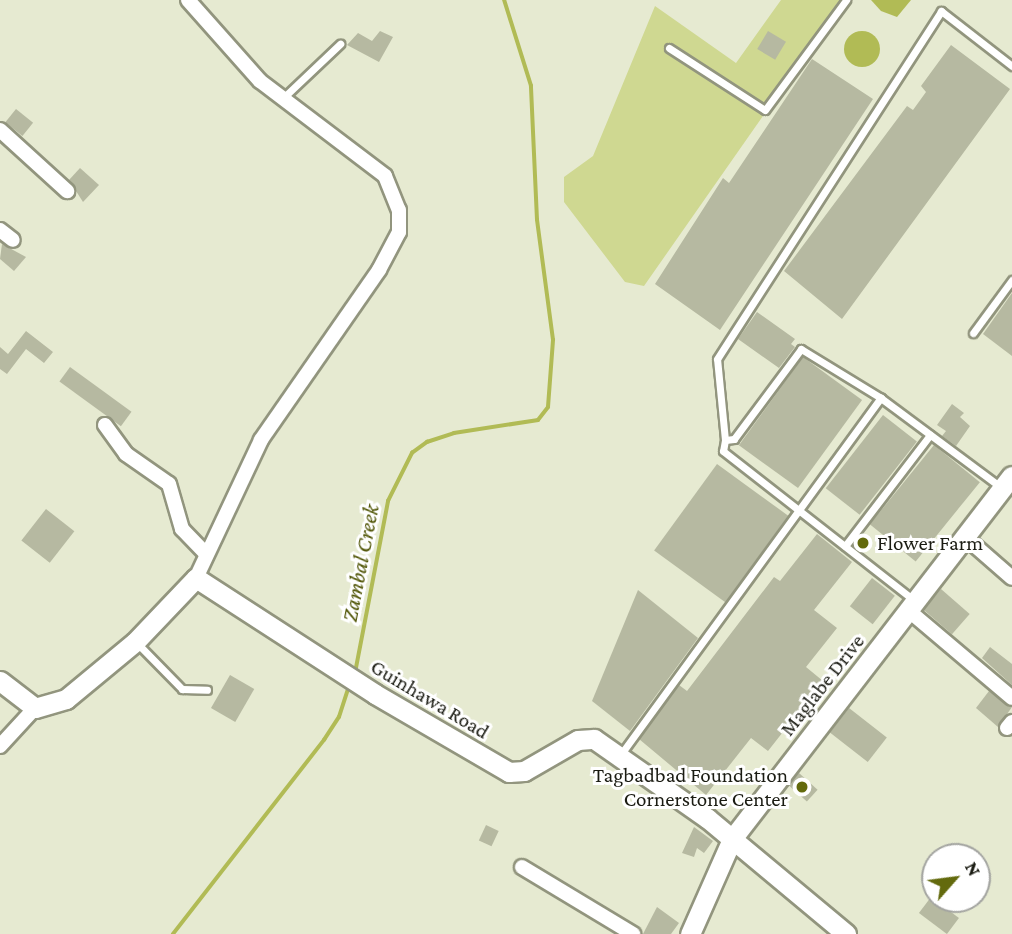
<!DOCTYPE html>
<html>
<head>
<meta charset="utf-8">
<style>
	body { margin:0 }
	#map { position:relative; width:1012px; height:934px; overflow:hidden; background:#e6ead1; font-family:"Crimson Pro",serif }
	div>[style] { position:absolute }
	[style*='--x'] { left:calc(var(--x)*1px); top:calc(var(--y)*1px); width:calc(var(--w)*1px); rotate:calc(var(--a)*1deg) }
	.green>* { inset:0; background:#cfd891 }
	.water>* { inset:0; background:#b1bb55 }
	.round { border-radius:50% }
	.stream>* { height:3.5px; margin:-1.75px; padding:0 1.75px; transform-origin:1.75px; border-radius:1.75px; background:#b1bb55 }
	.building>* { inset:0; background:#b6b9a1; transform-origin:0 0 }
	.roads { filter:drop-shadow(2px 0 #92957e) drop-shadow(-2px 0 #92957e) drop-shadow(0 2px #92957e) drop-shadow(0 -2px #92957e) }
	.lane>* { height:7px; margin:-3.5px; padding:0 3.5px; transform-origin:3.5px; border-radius:3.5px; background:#fff }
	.street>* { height:14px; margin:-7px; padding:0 7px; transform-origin:7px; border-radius:7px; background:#fff }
	.secondary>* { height:19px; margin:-9.5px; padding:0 9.5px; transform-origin:9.5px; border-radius:9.5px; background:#fff }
	.dots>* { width:19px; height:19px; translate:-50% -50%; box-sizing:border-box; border:4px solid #fff; border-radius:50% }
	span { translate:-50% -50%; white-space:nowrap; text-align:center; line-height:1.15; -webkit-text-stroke:6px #fff; paint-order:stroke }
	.poi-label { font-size:21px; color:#1a1b12 }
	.left { translate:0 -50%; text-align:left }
	.right { translate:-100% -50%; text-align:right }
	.street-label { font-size:21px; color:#1a1b12 }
	.water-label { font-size:23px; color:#515607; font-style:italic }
	.north { position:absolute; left:921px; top:843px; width:70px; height:70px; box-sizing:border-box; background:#fff; border:2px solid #a3a4a0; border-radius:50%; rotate:62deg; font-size:19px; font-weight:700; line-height:28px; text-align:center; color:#1a1b12 }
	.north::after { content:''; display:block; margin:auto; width:24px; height:32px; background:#636a0d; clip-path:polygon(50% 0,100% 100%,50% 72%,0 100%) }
</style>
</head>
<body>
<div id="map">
	<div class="green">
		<i style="clip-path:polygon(781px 0,844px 0,644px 286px,625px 282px,564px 202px,564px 177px,593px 156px,655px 6px,736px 63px)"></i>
	</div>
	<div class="water">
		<i style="clip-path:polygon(871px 0,911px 0,897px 17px,881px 11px)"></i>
		<i class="round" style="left:844px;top:31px;width:36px;height:36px"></i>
	</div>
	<div class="stream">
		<i style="--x:355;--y:673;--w:175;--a:-79.1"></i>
		<i style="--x:388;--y:501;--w:54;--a:-63.4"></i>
		<i style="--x:412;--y:453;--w:19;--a:-36"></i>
		<i style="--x:427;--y:442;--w:28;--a:-18"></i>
		<i style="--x:454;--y:433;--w:85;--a:-8.8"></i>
		<i style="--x:538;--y:420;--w:16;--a:-52"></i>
		<i style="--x:548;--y:407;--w:67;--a:-85.7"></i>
		<i style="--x:553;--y:340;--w:121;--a:-97.6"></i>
		<i style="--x:537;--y:220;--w:134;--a:-92.6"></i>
		<i style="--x:531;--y:86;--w:90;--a:-107.4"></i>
		<i style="--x:173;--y:934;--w:246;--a:-52.1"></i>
		<i style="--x:324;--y:740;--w:27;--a:-57"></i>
		<i style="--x:339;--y:717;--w:33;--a:-72"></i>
	</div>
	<div class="building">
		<i style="clip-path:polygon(380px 31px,393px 37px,379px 62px,347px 45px,358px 33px,372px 41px)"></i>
		<i style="left:768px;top:31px;width:21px;height:21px;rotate:31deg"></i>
		<i style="clip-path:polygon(951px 45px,1010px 89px,842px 319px,784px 271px,907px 106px,913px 110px,926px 92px,921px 86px)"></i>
		<i style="clip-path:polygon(812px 59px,873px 99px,720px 330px,655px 284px,723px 178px,729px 183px)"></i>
		<i style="left:16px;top:109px;width:22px;height:17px;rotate:39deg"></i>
		<i style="clip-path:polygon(80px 168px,99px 185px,83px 202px,69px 180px)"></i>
		<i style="clip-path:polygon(2px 244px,26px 257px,14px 271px,0 259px)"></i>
		<i style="clip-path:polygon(1012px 293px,1012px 356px,983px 334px)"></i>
		<i style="clip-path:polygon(757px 312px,795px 339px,791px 344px,795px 347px,779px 368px,738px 339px)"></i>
		<i style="clip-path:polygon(26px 331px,53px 352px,44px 363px,26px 349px,7px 374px,0 369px,0 347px,8px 354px)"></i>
		<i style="left:803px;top:357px;width:73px;height:109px;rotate:36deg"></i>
		<i style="left:70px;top:367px;width:76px;height:18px;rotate:36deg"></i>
		<i style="clip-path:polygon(952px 404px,964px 413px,960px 417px,970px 426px,956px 446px,942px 436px,946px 431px,937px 425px)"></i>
		<i style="left:883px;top:415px;width:43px;height:93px;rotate:38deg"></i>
		<i style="left:934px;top:445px;width:59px;height:102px;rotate:39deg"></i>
		<i style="left:717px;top:464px;width:88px;height:107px;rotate:36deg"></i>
		<i style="left:46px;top:509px;width:36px;height:40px;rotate:38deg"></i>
		<i style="clip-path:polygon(817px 534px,852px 562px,814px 610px,837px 628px,806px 667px,823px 681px,768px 751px,751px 738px,706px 795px,639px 739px,679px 685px,687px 691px,774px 577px,780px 581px)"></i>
		<i style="left:872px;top:578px;width:29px;height:36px;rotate:38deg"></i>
		<i style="left:941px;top:589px;width:38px;height:27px;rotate:41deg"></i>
		<i style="clip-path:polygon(638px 590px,698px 638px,630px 731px,592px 701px)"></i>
		<i style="clip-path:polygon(990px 647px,1012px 664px,1012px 685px,982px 658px)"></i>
		<i style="left:230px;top:675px;width:28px;height:38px;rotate:30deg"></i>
		<i style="clip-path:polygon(989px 691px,1012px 707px,998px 727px,976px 708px)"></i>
		<i style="left:849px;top:708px;width:48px;height:31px;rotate:38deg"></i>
		<i style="left:799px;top:773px;width:25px;height:16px;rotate:42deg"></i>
		<i style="left:486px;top:825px;width:14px;height:17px;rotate:25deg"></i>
		<i style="clip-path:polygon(694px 827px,713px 841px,704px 853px,697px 848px,694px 857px,682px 853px)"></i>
		<i style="left:931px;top:897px;width:35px;height:20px;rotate:37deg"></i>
		<i style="clip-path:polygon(657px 907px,679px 923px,671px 934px,643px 934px)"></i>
	</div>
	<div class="roads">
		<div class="lane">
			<i style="--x:669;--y:48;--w:114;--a:32.9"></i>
			<i style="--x:765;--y:110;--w:137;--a:-53.6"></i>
			<i style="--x:283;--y:98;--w:79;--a:-43.5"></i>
			<i style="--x:973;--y:333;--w:66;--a:-53.7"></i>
			<i style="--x:725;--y:440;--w:11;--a:100"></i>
			<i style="--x:723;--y:451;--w:244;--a:38"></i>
			<i style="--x:1002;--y:488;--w:151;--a:-143.4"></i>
			<i style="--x:881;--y:398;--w:94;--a:-148.5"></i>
			<i style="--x:801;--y:349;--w:112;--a:126.7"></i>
			<i style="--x:734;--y:439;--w:9;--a:174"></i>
			<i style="--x:725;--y:440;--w:81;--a:-95.6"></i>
			<i style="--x:717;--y:359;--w:414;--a:-57.2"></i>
			<i style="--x:941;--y:11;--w:90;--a:37.8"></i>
			<i style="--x:845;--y:546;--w:140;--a:-52.6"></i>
			<i style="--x:136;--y:642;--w:66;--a:45.6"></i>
			<i style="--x:182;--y:689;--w:25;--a:2"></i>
			<i style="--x:621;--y:754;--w:441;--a:-53.9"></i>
		</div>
		<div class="street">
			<i style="--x:188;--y:0;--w:108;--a:48.4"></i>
			<i style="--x:260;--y:81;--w:157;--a:37.2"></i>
			<i style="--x:385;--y:176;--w:37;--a:68"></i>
			<i style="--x:399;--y:210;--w:22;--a:90"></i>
			<i style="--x:399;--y:232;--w:43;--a:117.8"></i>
			<i style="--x:379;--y:270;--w:207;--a:124.8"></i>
			<i style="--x:261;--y:440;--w:153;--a:115.2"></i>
			<i style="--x:0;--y:130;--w:91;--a:42.3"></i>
			<i style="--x:0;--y:230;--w:16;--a:38"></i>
			<i style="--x:105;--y:425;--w:36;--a:54"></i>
			<i style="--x:126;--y:454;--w:52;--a:34.9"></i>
			<i style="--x:169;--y:484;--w:47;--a:73.9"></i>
			<i style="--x:182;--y:529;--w:33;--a:46"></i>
			<i style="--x:965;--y:537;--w:62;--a:41.1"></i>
			<i style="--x:908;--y:610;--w:136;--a:40.2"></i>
			<i style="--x:1007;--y:728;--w:8;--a:-50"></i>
			<i style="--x:0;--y:746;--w:52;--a:-47.4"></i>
			<i style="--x:522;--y:867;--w:130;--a:31.1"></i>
		</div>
		<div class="secondary">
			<i style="--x:0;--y:681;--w:44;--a:37.6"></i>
			<i style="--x:35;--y:708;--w:32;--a:-16"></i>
			<i style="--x:66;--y:699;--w:89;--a:-39.6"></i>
			<i style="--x:135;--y:642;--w:88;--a:-46.4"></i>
			<i style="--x:196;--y:578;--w:213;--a:32.9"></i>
			<i style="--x:375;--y:694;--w:155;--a:30.2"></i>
			<i style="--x:509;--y:772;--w:15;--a:-4"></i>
			<i style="--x:524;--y:771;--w:62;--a:-29.9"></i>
			<i style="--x:578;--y:740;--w:16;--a:-4"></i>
			<i style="--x:594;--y:739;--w:138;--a:35"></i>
			<i style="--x:707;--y:818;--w:181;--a:39.8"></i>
			<i style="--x:690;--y:934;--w:104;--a:-66.1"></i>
			<i style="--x:732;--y:839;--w:458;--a:-52.4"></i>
		</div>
	</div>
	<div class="dots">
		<i style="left:863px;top:543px;background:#636a0d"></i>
		<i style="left:802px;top:787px;background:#636a0d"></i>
	</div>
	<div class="poi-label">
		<span class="left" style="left:877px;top:543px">Flower Farm</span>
		<span class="right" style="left:788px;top:787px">Tagbadbad Foundation<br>Cornerstone Center</span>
	</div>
	<div class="street-label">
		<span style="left:822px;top:685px;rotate:-52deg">Maglabe Drive</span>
		<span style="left:430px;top:699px;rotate:31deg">Guinhawa Road</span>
	</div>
	<div class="water-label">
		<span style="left:360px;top:563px;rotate:-79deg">Zambal Creek</span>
	</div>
	<div class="north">N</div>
</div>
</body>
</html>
